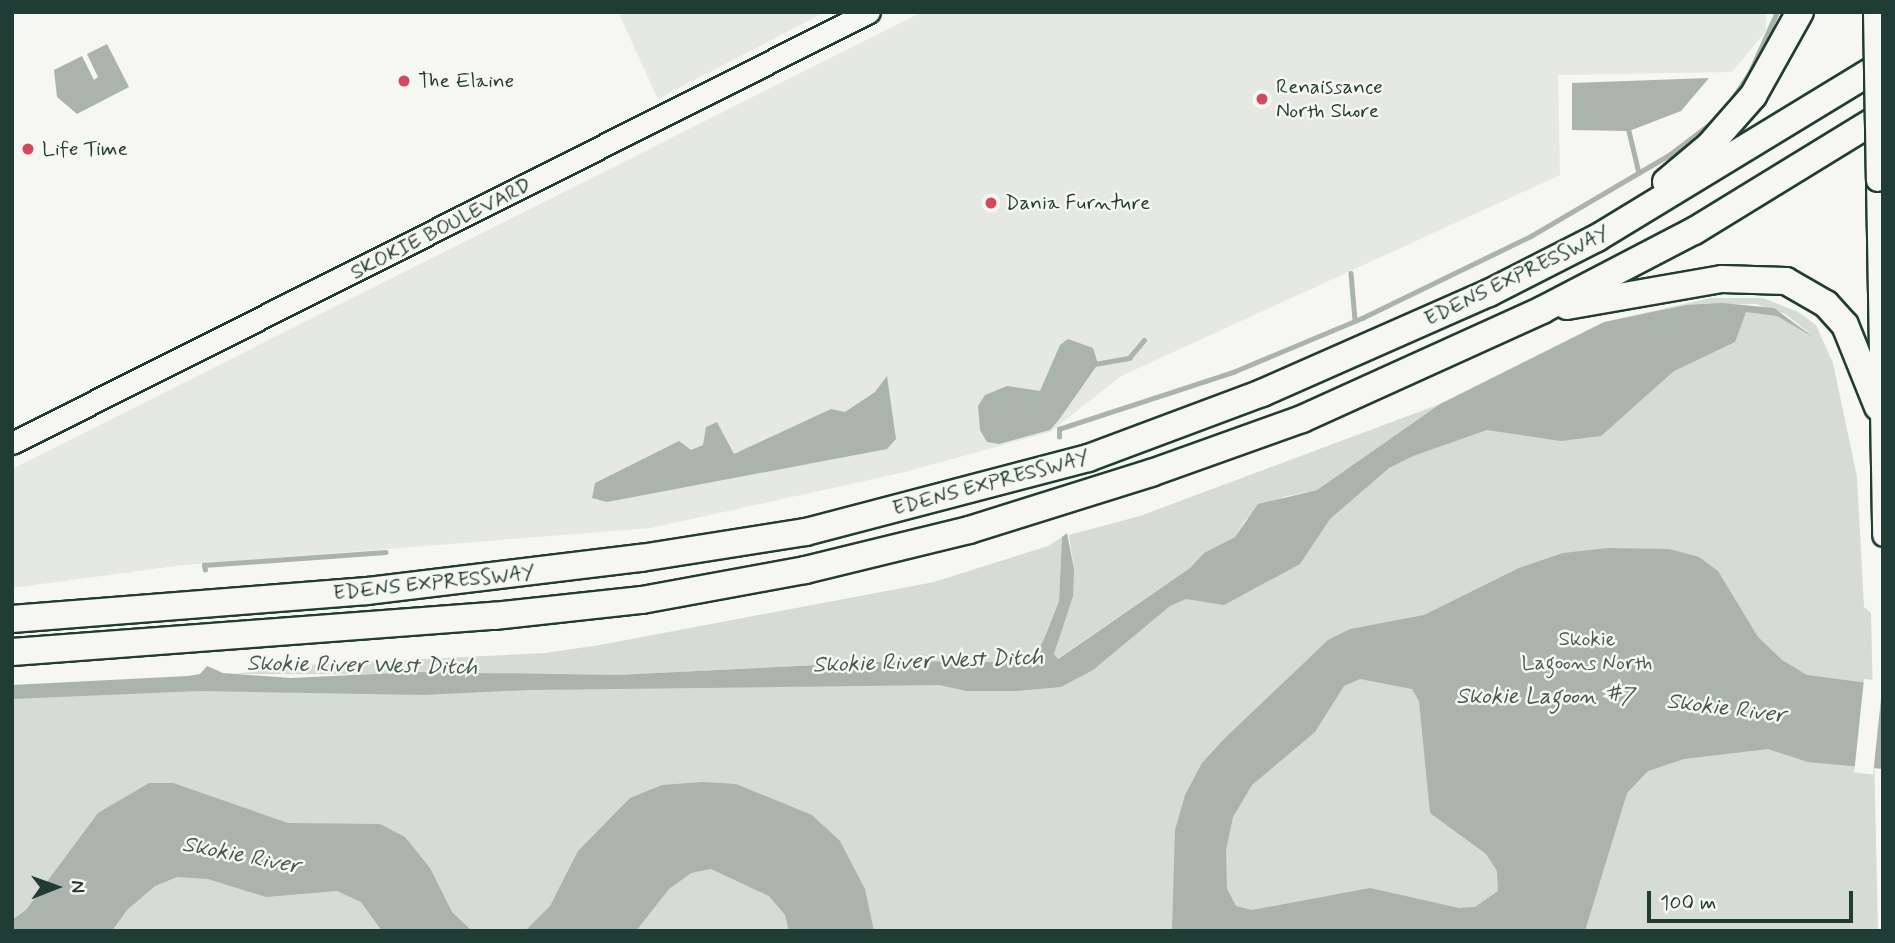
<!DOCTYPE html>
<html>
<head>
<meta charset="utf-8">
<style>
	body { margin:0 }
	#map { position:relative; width:1895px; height:943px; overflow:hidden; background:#f6f6f2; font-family:Mynerve,sans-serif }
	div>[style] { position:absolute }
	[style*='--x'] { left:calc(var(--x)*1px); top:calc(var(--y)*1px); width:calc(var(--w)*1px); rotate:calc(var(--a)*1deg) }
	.built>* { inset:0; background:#e6e8e4 }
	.green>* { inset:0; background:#d6dbd6 }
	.water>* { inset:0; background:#aab3ae }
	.pier>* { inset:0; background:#f6f6f2; transform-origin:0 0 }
	.stream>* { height:4.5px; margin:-2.25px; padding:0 2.25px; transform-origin:2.25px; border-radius:2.25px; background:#aab3ae }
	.roads { filter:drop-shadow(2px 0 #1f3d34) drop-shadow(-2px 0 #1f3d34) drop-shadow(0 2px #1f3d34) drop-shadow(0 -2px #1f3d34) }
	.secondary>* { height:21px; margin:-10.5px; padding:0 10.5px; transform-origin:10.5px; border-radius:10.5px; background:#f6f6f2 }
	.motorway>* { height:26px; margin:-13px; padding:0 13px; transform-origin:13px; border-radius:13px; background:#f6f6f2 }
	.bridges { filter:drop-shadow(2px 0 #1f3d34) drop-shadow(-2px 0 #1f3d34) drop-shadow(0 2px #1f3d34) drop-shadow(0 -2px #1f3d34) }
	.secondary-bridge>* { height:21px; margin:-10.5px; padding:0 10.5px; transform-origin:10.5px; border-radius:10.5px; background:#f6f6f2 }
	.dots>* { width:19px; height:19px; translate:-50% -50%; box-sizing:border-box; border:4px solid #f6f6f2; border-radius:50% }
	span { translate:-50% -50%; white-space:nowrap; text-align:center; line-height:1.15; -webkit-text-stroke:5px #f6f6f2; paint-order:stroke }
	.poi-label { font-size:21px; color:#1f3d34 }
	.left { translate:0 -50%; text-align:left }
	.street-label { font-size:21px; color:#1f3d34 }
	.park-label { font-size:21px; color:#445d54 }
	.water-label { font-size:23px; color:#425a52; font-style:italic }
	.frame { position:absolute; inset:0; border:14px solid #1f3d34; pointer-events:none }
	.north { position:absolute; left:21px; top:852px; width:70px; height:70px; -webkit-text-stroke:5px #f6f6f2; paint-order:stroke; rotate:89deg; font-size:19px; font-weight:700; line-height:28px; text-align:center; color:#1f3d34 }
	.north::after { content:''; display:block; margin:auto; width:24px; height:32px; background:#1f3d34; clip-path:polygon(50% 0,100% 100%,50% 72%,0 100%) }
	.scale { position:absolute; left:1647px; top:891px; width:206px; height:32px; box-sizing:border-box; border:4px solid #1f3d34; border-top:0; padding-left:9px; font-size:21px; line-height:24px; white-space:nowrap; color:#1f3d34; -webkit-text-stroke:5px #f6f6f2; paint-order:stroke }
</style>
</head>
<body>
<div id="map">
	<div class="built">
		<i style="clip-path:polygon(618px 12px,825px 12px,658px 99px)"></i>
		<i style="clip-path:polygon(922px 12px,1766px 12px,1766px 31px,1732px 72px,1558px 75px,1560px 175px,1121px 376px,1050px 432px,905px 472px,651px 528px,183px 565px,12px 588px,12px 469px)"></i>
	</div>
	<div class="green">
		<i style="clip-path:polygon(1711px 298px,1763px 298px,1798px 312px,1816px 325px,1833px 363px,1857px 477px,1864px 607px,1871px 613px,1878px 931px,12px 931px,12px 692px,1030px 679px,1335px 494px,1696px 310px,1777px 312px,1811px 334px,1785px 314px,1756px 304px,1686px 305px,1604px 322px)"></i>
		<i style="clip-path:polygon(1440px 404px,1317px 490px,1283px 497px,1246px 519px,1235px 537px,1204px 553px,1190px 568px,1057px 659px,1054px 654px,1074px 569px,1069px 535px,1140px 516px)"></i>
		<i style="clip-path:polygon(1062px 537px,1059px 601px,1044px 639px,1036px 654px,1009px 662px,900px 661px,616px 675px,234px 674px,305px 665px,545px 653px,600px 645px,934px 582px,1048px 546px)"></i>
	</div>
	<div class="water">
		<i style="clip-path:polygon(107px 44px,129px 87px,77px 114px,57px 97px,54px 70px,82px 56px,94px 80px,98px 77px,87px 54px)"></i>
		<i style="clip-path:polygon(1709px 78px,1681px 111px,1629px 131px,1572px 130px,1572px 83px)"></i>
		<i style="clip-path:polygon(1722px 303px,1774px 308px,1813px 337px,1777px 316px,1746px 312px,1735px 342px,1674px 371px,1601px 436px,1561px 441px,1487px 430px,1413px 456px,1389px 468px,1330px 519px,1300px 564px,1224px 605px,1186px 599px,1170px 606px,1093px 670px,1061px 687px,1015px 691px,967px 691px,939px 685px,528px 690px,423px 695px,199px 691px,12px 699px,12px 685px,188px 676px,200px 674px,207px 666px,223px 673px,291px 678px,417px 672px,616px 675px,900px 661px,1009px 662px,1036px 654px,1044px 639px,1059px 601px,1062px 537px,1067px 533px,1074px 569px,1073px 596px,1054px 654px,1058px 659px,1190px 568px,1204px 553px,1235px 537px,1258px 504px,1317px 490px,1440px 404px,1604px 322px,1686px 305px)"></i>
		<i style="clip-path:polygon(1068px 339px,1093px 348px,1098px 364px,1058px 421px,1050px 430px,999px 444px,987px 442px,980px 430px,978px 406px,985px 395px,1007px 386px,1040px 391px,1060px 345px)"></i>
		<i style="clip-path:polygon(887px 376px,896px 439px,887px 449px,607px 502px,592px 498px,595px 483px,679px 441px,691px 450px,703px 445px,706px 427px,717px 422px,734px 454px,831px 409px,845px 412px,875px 392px)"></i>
		<i style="clip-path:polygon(evenodd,1608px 548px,1669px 549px,1699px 557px,1718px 571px,1758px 637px,1782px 660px,1807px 675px,1883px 685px,1883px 769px,1808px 762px,1768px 749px,1684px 759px,1648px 771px,1627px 793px,1585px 931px,1172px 931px,1175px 830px,1185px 795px,1202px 763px,1225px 738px,1328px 640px,1350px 629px,1424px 615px,1519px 568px,1563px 553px,1608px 548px,1360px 679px,1412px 689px,1419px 701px,1430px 813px,1486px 854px,1497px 871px,1498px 891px,1475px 907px,1459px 908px,1370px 888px,1252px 910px,1236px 906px,1227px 889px,1226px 850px,1233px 817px,1252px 785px,1315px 732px,1344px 686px,1360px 679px)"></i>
		<i style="clip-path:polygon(703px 782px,736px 784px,812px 815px,840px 841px,865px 889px,874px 931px,789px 931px,785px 915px,769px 896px,711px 869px,691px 873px,669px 889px,636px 931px,525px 931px,550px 906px,578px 851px,630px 798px,662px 785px)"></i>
		<i style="clip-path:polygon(149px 783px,173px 783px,288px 823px,380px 824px,405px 837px,430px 868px,452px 912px,472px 931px,382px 931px,361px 902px,337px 891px,266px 897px,208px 879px,177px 877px,155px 886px,127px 910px,112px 931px,12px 931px,12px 920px,26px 910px,98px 813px)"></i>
	</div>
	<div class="pier">
		<i style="left:1864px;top:679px;width:19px;height:94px;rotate:6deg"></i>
	</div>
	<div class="stream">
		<i style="--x:1727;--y:107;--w:42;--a:-56.7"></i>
		<i style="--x:1750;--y:72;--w:66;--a:-65.8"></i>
		<i style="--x:1629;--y:131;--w:43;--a:76.6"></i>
		<i style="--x:1351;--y:273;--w:47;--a:85.1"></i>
		<i style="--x:1095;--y:364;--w:35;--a:-10"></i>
		<i style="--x:1129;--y:358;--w:23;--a:-50"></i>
		<i style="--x:1059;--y:437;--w:8;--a:-90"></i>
		<i style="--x:1059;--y:429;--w:183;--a:-18.1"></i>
		<i style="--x:1233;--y:372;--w:140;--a:-22.7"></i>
		<i style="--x:1362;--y:318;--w:188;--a:-25.9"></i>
		<i style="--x:1531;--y:236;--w:160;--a:-30.4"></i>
		<i style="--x:1669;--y:155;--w:56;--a:-37.1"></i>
		<i style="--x:205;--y:570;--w:5;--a:-101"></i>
		<i style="--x:204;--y:565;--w:182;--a:-4.1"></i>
	</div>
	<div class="roads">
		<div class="secondary">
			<i style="--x:1877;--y:180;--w:355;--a:89"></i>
			<i style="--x:12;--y:443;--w:959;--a:-26.7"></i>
		</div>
		<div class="motorway">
			<i style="--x:1666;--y:182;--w:56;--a:-39.9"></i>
			<i style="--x:1709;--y:146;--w:67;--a:-48.7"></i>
			<i style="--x:1753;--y:96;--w:96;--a:-60.8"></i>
			<i style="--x:1567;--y:306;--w:157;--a:-9.9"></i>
			<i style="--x:1722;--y:279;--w:64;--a:1.8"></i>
			<i style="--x:1786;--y:281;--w:46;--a:29.9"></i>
			<i style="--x:1826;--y:304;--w:28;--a:48"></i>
			<i style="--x:1845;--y:325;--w:88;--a:68.1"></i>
			<i style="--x:12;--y:619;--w:356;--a:-4.5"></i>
			<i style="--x:367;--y:591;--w:276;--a:-6.9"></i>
			<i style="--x:641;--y:558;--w:167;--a:-9"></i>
			<i style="--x:806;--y:532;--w:292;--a:-14.7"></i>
			<i style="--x:1088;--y:458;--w:186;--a:-20.5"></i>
			<i style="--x:1262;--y:393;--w:248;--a:-23.8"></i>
			<i style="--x:1489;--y:293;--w:121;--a:-27"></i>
			<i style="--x:1597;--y:238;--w:335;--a:-31.3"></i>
			<i style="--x:12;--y:652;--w:483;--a:-4.3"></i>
			<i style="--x:494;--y:616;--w:149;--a:-6.2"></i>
			<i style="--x:642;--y:600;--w:166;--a:-10.4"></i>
			<i style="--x:805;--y:570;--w:169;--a:-13.7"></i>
			<i style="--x:969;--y:530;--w:191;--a:-17.4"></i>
			<i style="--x:1151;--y:473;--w:160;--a:-19.7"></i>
			<i style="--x:1302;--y:419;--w:264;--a:-24.4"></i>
			<i style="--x:1542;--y:310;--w:171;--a:-27.5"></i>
			<i style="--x:1694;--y:231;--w:222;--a:-31.5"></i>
		</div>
	</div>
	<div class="bridges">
		<div class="secondary-bridge">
			<i style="--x:1874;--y:12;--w:168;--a:89"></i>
		</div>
	</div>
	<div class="dots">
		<i style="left:404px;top:81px;background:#d1495b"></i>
		<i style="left:1262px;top:99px;background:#d1495b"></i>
		<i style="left:28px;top:149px;background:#d1495b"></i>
		<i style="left:991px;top:203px;background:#d1495b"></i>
	</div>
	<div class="poi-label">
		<span class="left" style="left:418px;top:81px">The Elaine</span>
		<span class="left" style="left:1276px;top:99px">Renaissance<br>North Shore</span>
		<span class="left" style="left:42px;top:149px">Life Time</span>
		<span class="left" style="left:1005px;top:203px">Dania Furnture</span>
	</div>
	<div class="street-label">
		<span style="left:441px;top:229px;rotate:-27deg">SKOKIE BOULEVARD</span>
		<span style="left:1517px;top:276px;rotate:-26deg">EDENS EXPRESSWAY</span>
		<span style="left:991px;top:483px;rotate:-15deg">EDENS EXPRESSWAY</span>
		<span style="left:434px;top:583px;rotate:-6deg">EDENS EXPRESSWAY</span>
	</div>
	<div class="park-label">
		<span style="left:1587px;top:651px">Skokie<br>Lagoons North</span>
	</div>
	<div class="water-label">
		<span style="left:928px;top:662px;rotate:-2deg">Skokie River West Ditch</span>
		<span style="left:362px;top:666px;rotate:1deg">Skokie River West Ditch</span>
		<span style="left:1545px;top:697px">Skokie Lagoon #7</span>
		<span style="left:1726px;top:709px;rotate:7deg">Skokie River</span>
		<span style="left:241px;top:856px;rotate:11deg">Skokie River</span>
	</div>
	<div class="frame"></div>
	<div class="north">N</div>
	<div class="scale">100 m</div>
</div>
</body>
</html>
